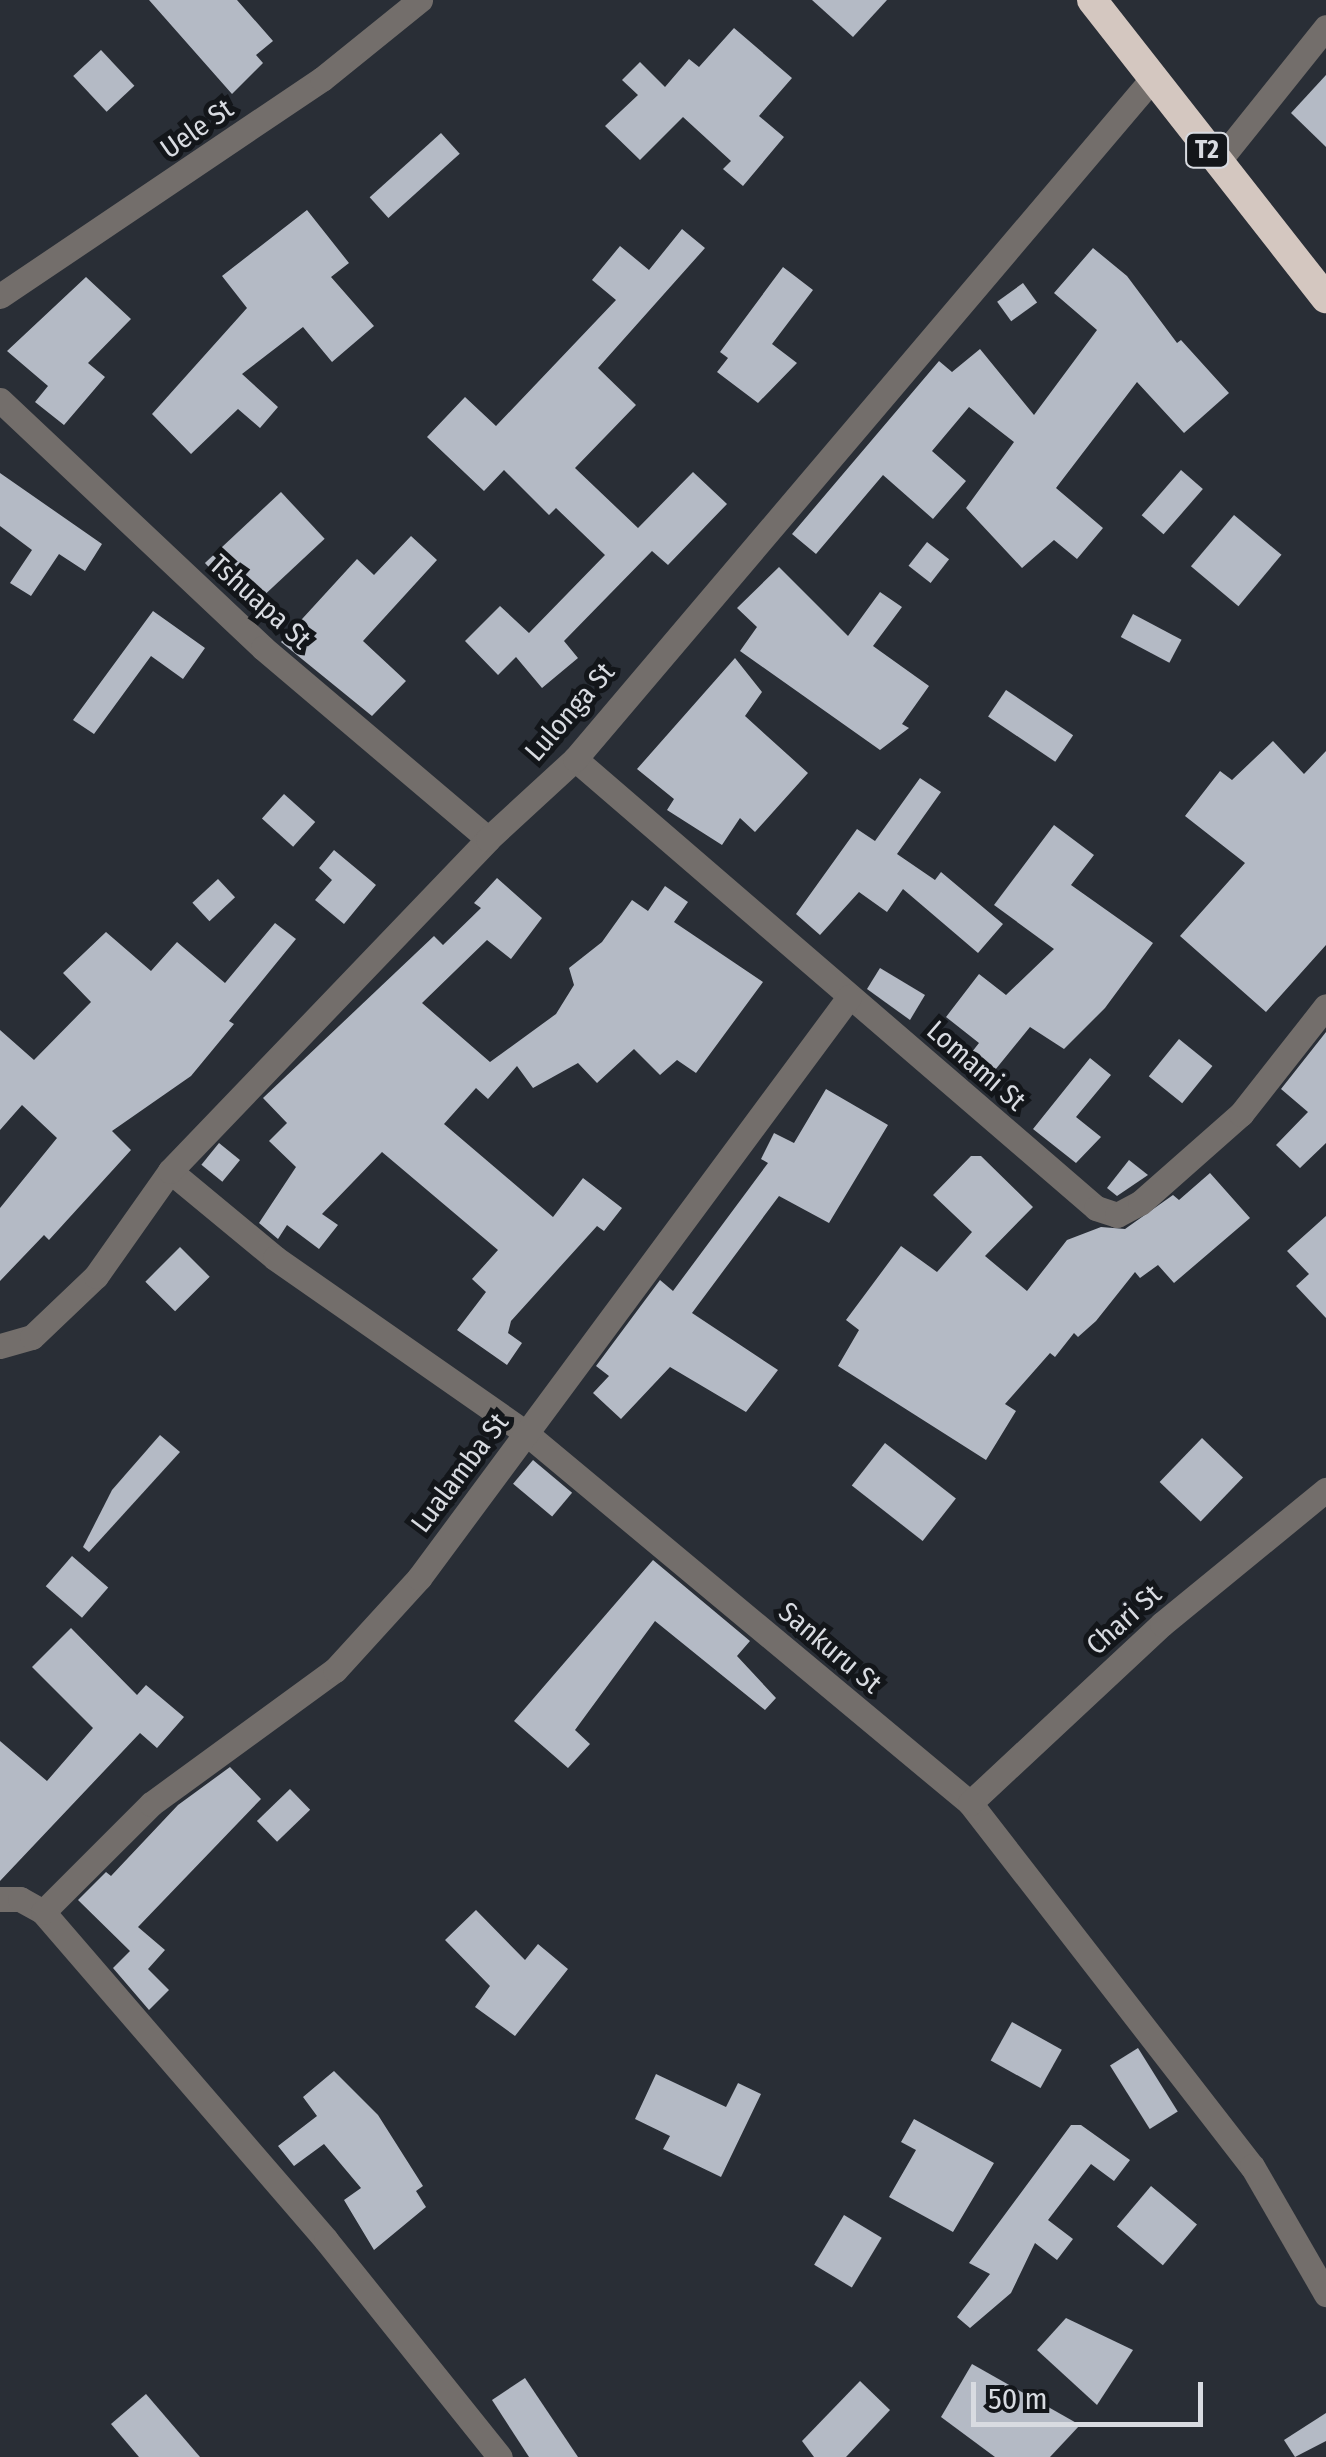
<!DOCTYPE html>
<html>
<head>
<meta charset="utf-8">
<style>
	body { margin:0 }
	#map { position:relative; width:1326px; height:2457px; overflow:hidden; background:#292e36; font-family:"Fira Sans Condensed",sans-serif }
	div>[style] { position:absolute }
	[style*='--x'] { left:calc(var(--x)*1px); top:calc(var(--y)*1px); width:calc(var(--w)*1px); rotate:calc(var(--a)*1deg) }
	.building>* { inset:0; background:#b4bac5; transform-origin:0 0 }
	.minor>* { height:25px; margin:-12.5px; padding:0 12.5px; transform-origin:12.5px; border-radius:12.5px; background:#736e6b }
	.highway>* { height:30px; margin:-15px; padding:0 15px; transform-origin:15px; border-radius:15px; background:#d4c7c0 }
	span { translate:-50% -50%; white-space:nowrap; text-align:center; line-height:1.15; -webkit-text-stroke:10px #13161a; paint-order:stroke }
	.shield-label span { padding:2px 8px; background:#13161a; border:2px solid; border-radius:8px; -webkit-text-stroke-width:0 }
	.shield-label { font-size:25px; color:#d8dbe1; font-weight:700 }
	.street-label { font-size:28px; color:#d8dbe1 }
	.scale { position:absolute; left:971px; top:2382px; width:232px; height:45px; box-sizing:border-box; border:5px solid #d8dbe1; border-top:0; padding-left:12px; font-size:30px; line-height:35px; white-space:nowrap; color:#d8dbe1; -webkit-text-stroke:8px #13161a; paint-order:stroke }
</style>
</head>
<body>
<div id="map">
	<div class="building">
		<i style="clip-path:polygon(149px 0,237px 0,273px 41px,256px 55px,263px 63px,232px 94px)"></i>
		<i style="clip-path:polygon(812px 0,887px 0,853px 37px)"></i>
		<i style="clip-path:polygon(734px 28px,792px 78px,759px 116px,784px 137px,743px 186px,723px 169px,731px 161px,683px 117px,640px 160px,605px 126px,638px 95px,622px 80px,640px 62px,665px 87px,689px 59px,699px 67px)"></i>
		<i style="left:101px;top:50px;width:49px;height:38px;rotate:47deg"></i>
		<i style="clip-path:polygon(1326px 75px,1326px 147px,1291px 113px)"></i>
		<i style="left:441px;top:133px;width:28px;height:96px;rotate:48deg"></i>
		<i style="clip-path:polygon(307px 210px,349px 263px,331px 277px,374px 326px,332px 362px,303px 327px,242px 374px,278px 407px,260px 428px,238px 409px,191px 454px,152px 414px,247px 308px,222px 276px)"></i>
		<i style="clip-path:polygon(682px 229px,705px 248px,598px 368px,636px 405px,575px 468px,638px 528px,693px 472px,727px 504px,668px 565px,652px 551px,564px 641px,578px 658px,542px 688px,516px 657px,498px 675px,465px 641px,500px 606px,529px 633px,605px 555px,556px 508px,549px 515px,504px 470px,484px 491px,427px 437px,465px 397px,496px 426px,616px 300px,592px 280px,620px 246px,649px 270px)"></i>
		<i style="clip-path:polygon(1093px 248px,1127px 276px,1177px 343px,1181px 340px,1229px 393px,1184px 433px,1137px 382px,1056px 488px,1103px 528px,1077px 559px,1054px 540px,1022px 568px,966px 508px,1014px 442px,969px 407px,932px 451px,966px 481px,933px 519px,883px 475px,816px 554px,792px 534px,939px 361px,952px 372px,980px 349px,1034px 415px,1097px 330px,1054px 293px)"></i>
		<i style="clip-path:polygon(783px 267px,813px 290px,772px 344px,797px 363px,758px 403px,717px 372px,728px 358px,720px 352px)"></i>
		<i style="clip-path:polygon(86px 277px,131px 319px,88px 363px,105px 377px,64px 425px,35px 402px,48px 386px,7px 351px)"></i>
		<i style="left:1023px;top:283px;width:24px;height:32px;rotate:54deg"></i>
		<i style="left:1181px;top:470px;width:29px;height:60px;rotate:41deg"></i>
		<i style="clip-path:polygon(0 473px,102px 544px,85px 571px,59px 554px,31px 596px,10px 583px,32px 550px,0 526px)"></i>
		<i style="left:281px;top:492px;width:64px;height:104px;rotate:47deg"></i>
		<i style="left:1234px;top:515px;width:62px;height:67px;rotate:40deg"></i>
		<i style="clip-path:polygon(411px 536px,437px 560px,363px 641px,406px 681px,372px 716px,281px 642px,357px 559px,374px 575px)"></i>
		<i style="left:927px;top:542px;width:28px;height:30px;rotate:38deg"></i>
		<i style="clip-path:polygon(779px 567px,848px 636px,880px 592px,902px 607px,873px 646px,929px 686px,902px 724px,909px 728px,880px 750px,740px 651px,757px 627px,737px 608px)"></i>
		<i style="clip-path:polygon(153px 611px,205px 648px,183px 679px,151px 656px,94px 734px,73px 720px)"></i>
		<i style="left:1133px;top:614px;width:55px;height:26px;rotate:28deg"></i>
		<i style="clip-path:polygon(735px 658px,762px 692px,745px 716px,808px 773px,755px 832px,740px 818px,722px 845px,667px 810px,674px 799px,637px 769px)"></i>
		<i style="left:1006px;top:690px;width:81px;height:32px;rotate:34deg"></i>
		<i style="clip-path:polygon(1273px 741px,1304px 774px,1326px 751px,1326px 945px,1266px 1012px,1180px 936px,1245px 863px,1185px 816px,1220px 771px,1232px 780px)"></i>
		<i style="clip-path:polygon(920px 778px,941px 792px,897px 854px,935px 880px,941px 872px,1003px 924px,978px 953px,903px 889px,887px 912px,859px 892px,820px 935px,796px 914px,857px 829px,875px 841px)"></i>
		<i style="left:284px;top:794px;width:42px;height:33px;rotate:42deg"></i>
		<i style="clip-path:polygon(1054px 825px,1094px 855px,1071px 885px,1153px 943px,1105px 1008px,1064px 1049px,1030px 1027px,991px 1075px,968px 1057px,979px 1043px,946px 1017px,979px 974px,1006px 995px,1054px 949px,994px 905px)"></i>
		<i style="clip-path:polygon(334px 850px,376px 885px,344px 924px,315px 900px,332px 880px,319px 868px)"></i>
		<i style="clip-path:polygon(497px 878px,542px 918px,511px 959px,487px 940px,422px 1003px,490px 1062px,556px 1014px,574px 985px,569px 968px,602px 942px,632px 900px,648px 911px,665px 886px,688px 902px,674px 922px,763px 982px,696px 1073px,677px 1060px,660px 1075px,634px 1049px,597px 1083px,578px 1063px,533px 1088px,517px 1066px,488px 1099px,476px 1088px,444px 1124px,553px 1217px,583px 1178px,622px 1208px,604px 1231px,597px 1226px,511px 1321px,508px 1333px,522px 1343px,507px 1365px,457px 1330px,486px 1292px,472px 1279px,498px 1250px,382px 1152px,322px 1214px,338px 1225px,319px 1249px,287px 1225px,278px 1239px,259px 1223px,296px 1167px,269px 1141px,287px 1123px,263px 1098px,434px 936px,443px 945px,481px 908px,474px 903px)"></i>
		<i style="left:218px;top:879px;width:25px;height:35px;rotate:47deg"></i>
		<i style="clip-path:polygon(275px 923px,296px 939px,229px 1021px,234px 1024px,191px 1076px,112px 1131px,131px 1150px,49px 1240px,44px 1235px,0 1281px,0 1208px,57px 1138px,22px 1105px,0 1130px,0 1030px,34px 1060px,91px 1002px,63px 973px,106px 932px,151px 971px,177px 942px,225px 983px)"></i>
		<i style="clip-path:polygon(880px 968px,925px 995px,910px 1020px,867px 989px)"></i>
		<i style="clip-path:polygon(1326px 1032px,1326px 1143px,1300px 1168px,1276px 1145px,1308px 1112px,1281px 1089px)"></i>
		<i style="left:1179px;top:1039px;width:43px;height:48px;rotate:39deg"></i>
		<i style="clip-path:polygon(1090px 1058px,1111px 1075px,1076px 1117px,1101px 1137px,1076px 1163px,1033px 1129px)"></i>
		<i style="clip-path:polygon(826px 1089px,888px 1125px,829px 1223px,779px 1196px,692px 1313px,778px 1370px,746px 1412px,670px 1367px,621px 1419px,593px 1393px,609px 1376px,596px 1366px,660px 1280px,673px 1291px,768px 1163px,761px 1159px,774px 1133px,794px 1143px)"></i>
		<i style="left:219px;top:1143px;width:27px;height:28px;rotate:39deg"></i>
		<i style="clip-path:polygon(971px 1156px,981px 1156px,1033px 1207px,985px 1256px,1027px 1291px,1067px 1240px,1101px 1227px,1125px 1229px,1173px 1195px,1179px 1200px,1210px 1173px,1250px 1218px,1174px 1283px,1158px 1265px,1140px 1278px,1135px 1272px,1096px 1321px,1078px 1337px,1074px 1333px,1055px 1357px,1050px 1353px,1005px 1404px,1016px 1411px,986px 1460px,838px 1366px,859px 1330px,846px 1320px,901px 1246px,937px 1272px,972px 1232px,933px 1195px)"></i>
		<i style="clip-path:polygon(1129px 1160px,1148px 1175px,1117px 1196px,1107px 1188px)"></i>
		<i style="clip-path:polygon(1326px 1216px,1326px 1318px,1296px 1286px,1309px 1274px,1287px 1251px)"></i>
		<i style="left:180px;top:1247px;width:42px;height:49px;rotate:45deg"></i>
		<i style="clip-path:polygon(160px 1435px,180px 1452px,89px 1552px,83px 1547px,112px 1490px)"></i>
		<i style="left:1202px;top:1438px;width:57px;height:61px;rotate:44deg"></i>
		<i style="left:885px;top:1443px;width:90px;height:54px;rotate:38deg"></i>
		<i style="left:533px;top:1460px;width:51px;height:31px;rotate:40deg"></i>
		<i style="left:72px;top:1556px;width:48px;height:40px;rotate:41deg"></i>
		<i style="clip-path:polygon(653px 1560px,750px 1641px,737px 1656px,776px 1698px,765px 1710px,655px 1621px,575px 1730px,590px 1744px,568px 1768px,514px 1721px)"></i>
		<i style="clip-path:polygon(71px 1628px,137px 1695px,146px 1685px,184px 1717px,157px 1748px,140px 1733px,0 1881px,0 1741px,47px 1781px,93px 1728px,32px 1667px)"></i>
		<i style="clip-path:polygon(230px 1767px,261px 1799px,138px 1927px,165px 1950px,148px 1969px,169px 1990px,149px 2010px,113px 1968px,130px 1951px,78px 1900px,106px 1872px,111px 1876px,178px 1805px)"></i>
		<i style="left:290px;top:1789px;width:29px;height:46px;rotate:46deg"></i>
		<i style="clip-path:polygon(476px 1910px,525px 1960px,538px 1944px,568px 1969px,515px 2036px,475px 2007px,490px 1986px,445px 1940px)"></i>
		<i style="left:1012px;top:2022px;width:57px;height:44px;rotate:29deg"></i>
		<i style="left:1138px;top:2048px;width:75px;height:33px;rotate:58deg"></i>
		<i style="clip-path:polygon(334px 2071px,378px 2115px,423px 2186px,416px 2191px,426px 2207px,374px 2250px,344px 2200px,361px 2188px,324px 2144px,294px 2166px,278px 2146px,317px 2116px,303px 2097px)"></i>
		<i style="clip-path:polygon(656px 2074px,726px 2107px,738px 2083px,761px 2094px,721px 2177px,663px 2149px,670px 2136px,635px 2119px)"></i>
		<i style="clip-path:polygon(914px 2119px,994px 2163px,953px 2232px,889px 2197px,916px 2150px,901px 2142px)"></i>
		<i style="clip-path:polygon(1071px 2125px,1081px 2125px,1130px 2160px,1114px 2181px,1091px 2164px,1048px 2220px,1073px 2239px,1057px 2260px,1035px 2243px,1011px 2293px,970px 2328px,957px 2317px,990px 2274px,969px 2263px)"></i>
		<i style="left:1151px;top:2186px;width:60px;height:53px;rotate:40deg"></i>
		<i style="left:844px;top:2215px;width:44px;height:58px;rotate:31deg"></i>
		<i style="clip-path:polygon(1066px 2318px,1133px 2350px,1097px 2405px,1037px 2350px)"></i>
		<i style="clip-path:polygon(972px 2364px,1080px 2425px,1050px 2457px,995px 2457px,941px 2417px)"></i>
		<i style="clip-path:polygon(525px 2378px,578px 2457px,529px 2457px,492px 2400px)"></i>
		<i style="clip-path:polygon(860px 2381px,890px 2410px,846px 2457px,814px 2457px,802px 2441px)"></i>
		<i style="clip-path:polygon(146px 2394px,200px 2457px,139px 2457px,111px 2424px)"></i>
		<i style="clip-path:polygon(1326px 2413px,1326px 2441px,1295px 2457px,1284px 2440px)"></i>
	</div>
	<div class="minor">
		<i style="--x:1217;--y:163;--w:174;--a:-51.3"></i>
		<i style="--x:0;--y:296;--w:388;--a:-34"></i>
		<i style="--x:322;--y:79;--w:126;--a:-38.9"></i>
		<i style="--x:0;--y:400;--w:361;--a:43.3"></i>
		<i style="--x:263;--y:648;--w:295;--a:40.3"></i>
		<i style="--x:575;--y:759;--w:688;--a:40.75"></i>
		<i style="--x:1096;--y:1208;--w:22;--a:18"></i>
		<i style="--x:1117;--y:1215;--w:26;--a:-28"></i>
		<i style="--x:1140;--y:1203;--w:135;--a:-41.4"></i>
		<i style="--x:1241;--y:1114;--w:137;--a:-51.8"></i>
		<i style="--x:170;--y:1171;--w:136;--a:39.6"></i>
		<i style="--x:275;--y:1258;--w:307;--a:34.9"></i>
		<i style="--x:527;--y:1434;--w:577;--a:39.79"></i>
		<i style="--x:970;--y:1803;--w:460;--a:52.2"></i>
		<i style="--x:1252;--y:2166;--w:148;--a:60"></i>
		<i style="--x:0;--y:1346;--w:33;--a:-16"></i>
		<i style="--x:32;--y:1337;--w:88;--a:-43.6"></i>
		<i style="--x:96;--y:1276;--w:128;--a:-54.8"></i>
		<i style="--x:170;--y:1171;--w:460;--a:-46.2"></i>
		<i style="--x:488;--y:839;--w:118;--a:-42.6"></i>
		<i style="--x:575;--y:759;--w:892;--a:-49.68"></i>
		<i style="--x:970;--y:1803;--w:262;--a:-43"></i>
		<i style="--x:1162;--y:1624;--w:212;--a:-39.3"></i>
		<i style="--x:0;--y:1899;--w:20;--a:0"></i>
		<i style="--x:20;--y:1899;--w:26;--a:29"></i>
		<i style="--x:43;--y:1912;--w:433;--a:49.2"></i>
		<i style="--x:326;--y:2240;--w:278;--a:51.3"></i>
		<i style="--x:43;--y:1912;--w:153;--a:-45"></i>
		<i style="--x:151;--y:1804;--w:228;--a:-36.1"></i>
		<i style="--x:335;--y:1670;--w:125;--a:-47.6"></i>
		<i style="--x:419;--y:1578;--w:723;--a:-53.49"></i>
	</div>
	<div class="highway">
		<i style="--x:1092;--y:0;--w:379;--a:51.9"></i>
	</div>
	<div class="shield-label">
		<span style="left:1207px;top:150px">T2</span>
	</div>
	<div class="street-label">
		<span style="left:197px;top:129px;rotate:-35deg">Uele St</span>
		<span style="left:260px;top:602px;rotate:42deg">Tshuapa St</span>
		<span style="left:570px;top:712px;rotate:-49deg">Lulonga St</span>
		<span style="left:976px;top:1066px;rotate:41deg">Lomami St</span>
		<span style="left:460px;top:1473px;rotate:-53deg">Lualamba St</span>
		<span style="left:1124px;top:1620px;rotate:-42deg">Chari St</span>
		<span style="left:830px;top:1648px;rotate:40deg">Sankuru St</span>
	</div>
	<div class="scale">50 m</div>
</div>
</body>
</html>
